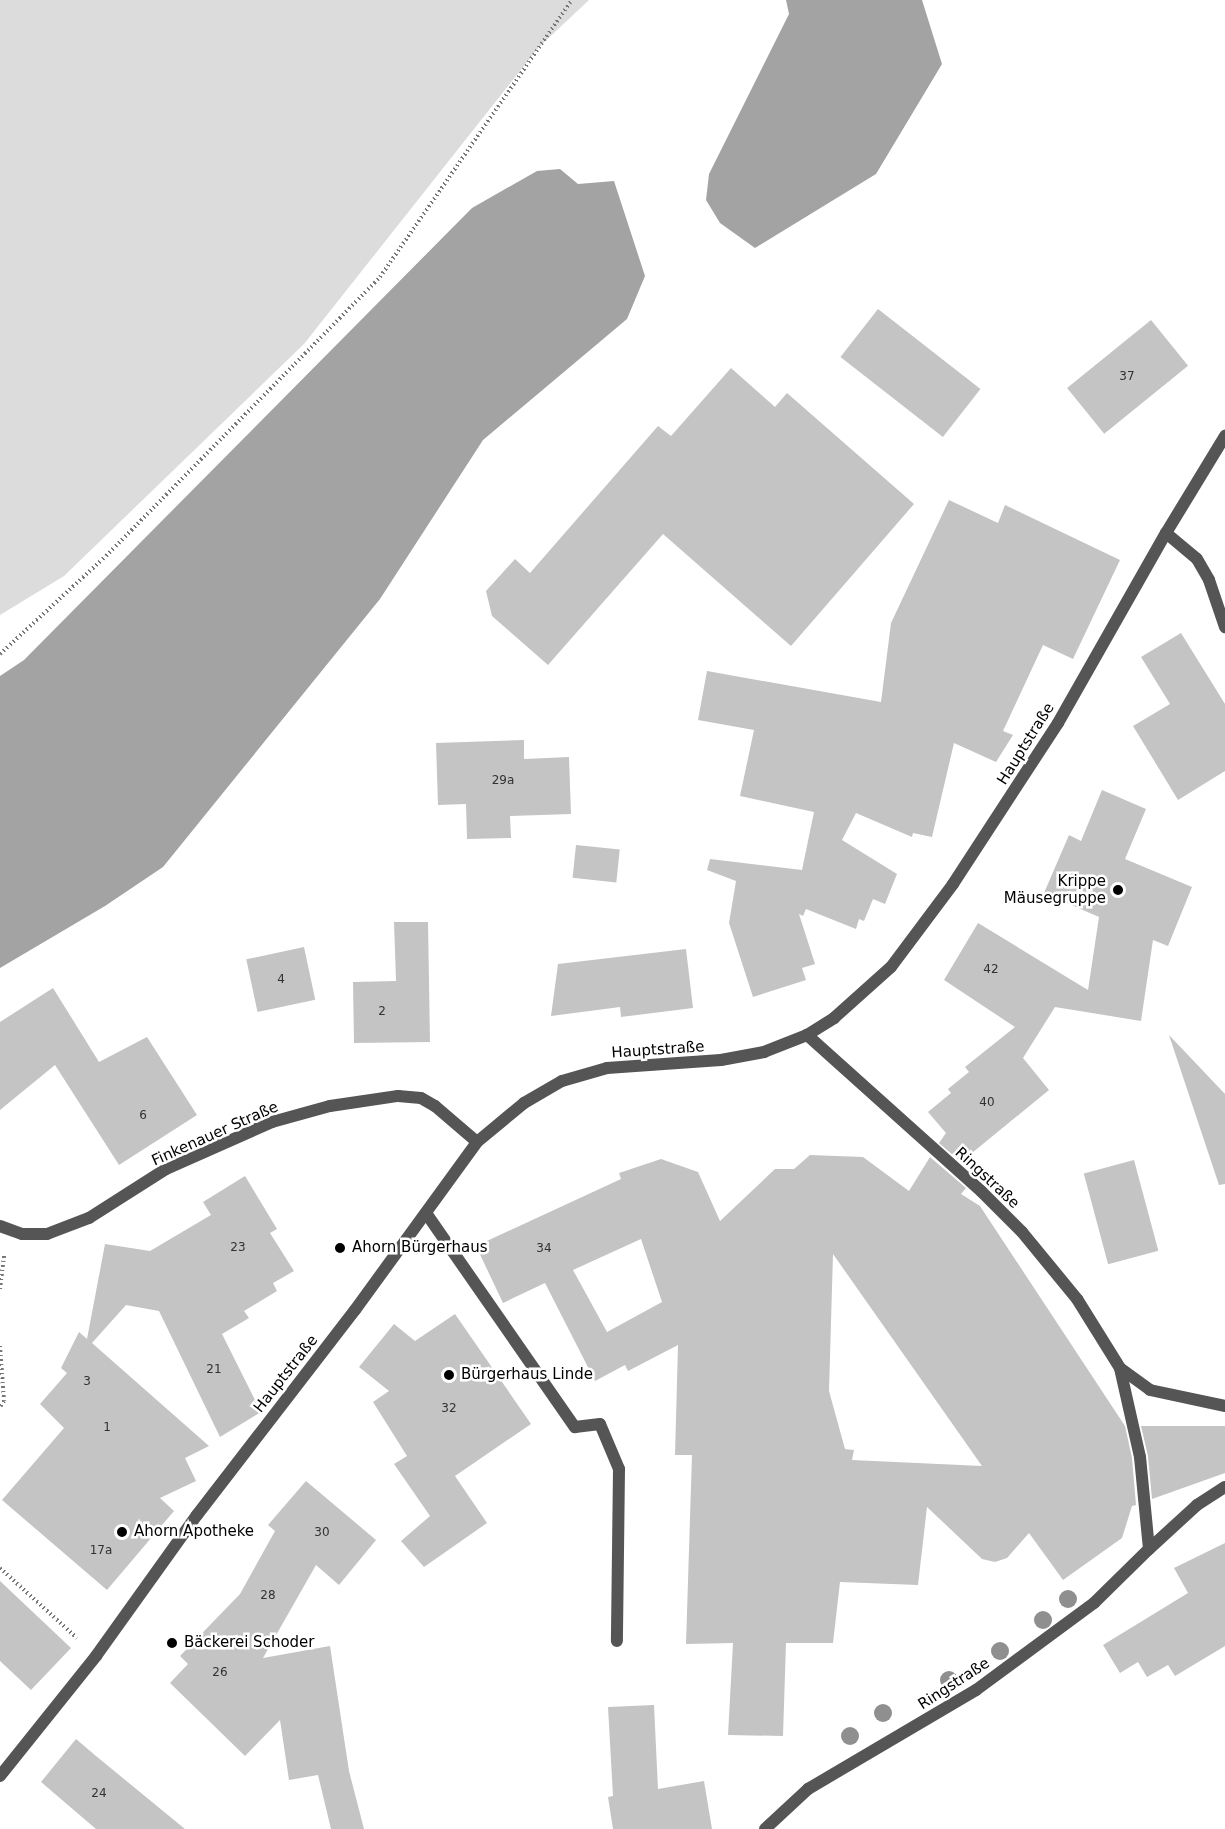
<!DOCTYPE html>
<html>
<head>
<meta charset="utf-8">
<style>
	body { margin:0 }
	#map { position:relative; width:1225px; height:1829px; overflow:hidden; background:#fff; font-family:"DejaVu Sans",sans-serif }
	div>[style] { position:absolute }
	[style*='--x'] { left:calc(var(--x)*1px); top:calc(var(--y)*1px); width:calc(var(--w)*1px); rotate:calc(var(--a)*1deg) }
	.green>* { inset:0; background:#dcdcdc }
	.water>* { inset:0; background:#a3a3a3 }
	.building>* { inset:0; background:#c4c4c4; transform-origin:0 0 }
	.path>* { height:4px; margin-top:-2px; transform-origin:0; background:repeating-linear-gradient(90deg,#777 0 1.5px,transparent 0 4.5px) }
	.service>* { height:12px; margin:-6px; padding:0 6px; transform-origin:6px; border-radius:6px; background:#555 }
	.minor>* { height:12px; margin:-6px; padding:0 6px; transform-origin:6px; border-radius:6px; background:#555 }
	.tertiary>* { height:12px; margin:-6px; padding:0 6px; transform-origin:6px; border-radius:6px; background:#555 }
	.trees>* { width:18px; height:18px; margin:-9px; border-radius:50%; background:#8f8f8f }
	.dots>* { width:16px; height:16px; translate:-50% -50%; box-sizing:border-box; border:3px solid #fff; border-radius:50% }
	span { translate:-50% -50%; white-space:nowrap; text-align:center; line-height:1.15; -webkit-text-stroke:5px #fff; paint-order:stroke }
	.number-label { font-size:12px; color:#313131 }
	.number-label span { -webkit-text-stroke-width:0 }
	.street-label { font-size:15px; color:#000 }
	.poi-label { font-size:15px; color:#000 }
	.right { translate:-100% -50%; text-align:right }
	.left { translate:0 -50%; text-align:left }
</style>
</head>
<body>
<div id="map">
	<div class="green">
		<i style="clip-path:polygon(0 0,589px 0,538px 48px,304px 344px,64px 576px,0 615px)"></i>
	</div>
	<div class="water">
		<i style="clip-path:polygon(786px 0,922px 0,942px 64px,876px 174px,755px 248px,720px 223px,706px 200px,709px 174px,789px 14px)"></i>
		<i style="clip-path:polygon(560px 169px,578px 184px,614px 181px,645px 276px,627px 319px,483px 440px,380px 599px,163px 867px,105px 906px,0 968px,0 676px,24px 660px,472px 208px,537px 171px)"></i>
	</div>
	<div class="building">
		<i style="left:878px;top:309px;width:130px;height:61px;rotate:38deg"></i>
		<i style="left:1151px;top:320px;width:59px;height:108px;rotate:51deg"></i>
		<i style="clip-path:polygon(731px 368px,775px 407px,787px 393px,914px 504px,791px 646px,663px 534px,548px 665px,492px 616px,486px 591px,515px 559px,530px 573px,658px 426px,671px 436px)"></i>
		<i style="clip-path:polygon(949px 500px,998px 523px,1005px 505px,1120px 560px,1073px 659px,1043px 645px,1003px 731px,1013px 735px,996px 762px,954px 743px,932px 837px,913px 833px,912px 837px,856px 813px,842px 840px,897px 874px,885px 904px,873px 899px,864px 921px,859px 919px,856px 929px,806px 909px,803px 916px,799px 914px,815px 964px,802px 968px,806px 980px,753px 997px,729px 923px,736px 881px,707px 870px,710px 859px,802px 870px,814px 812px,740px 796px,754px 730px,698px 720px,707px 671px,881px 702px,891px 623px)"></i>
		<i style="clip-path:polygon(1181px 633px,1225px 704px,1225px 771px,1178px 800px,1133px 726px,1170px 704px,1141px 657px)"></i>
		<i style="clip-path:polygon(524px 740px,524px 759px,569px 757px,571px 814px,510px 816px,511px 838px,467px 839px,466px 804px,438px 805px,436px 743px)"></i>
		<i style="clip-path:polygon(1102px 790px,1146px 809px,1125px 859px,1192px 887px,1168px 946px,1153px 940px,1141px 1021px,1055px 1007px,1023px 1058px,1049px 1090px,961px 1162px,939px 1143px,946px 1133px,928px 1112px,951px 1093px,948px 1089px,969px 1072px,965px 1067px,1015px 1027px,944px 980px,978px 923px,1088px 990px,1099px 917px,1044px 893px,1069px 835px,1081px 841px)"></i>
		<i style="left:576px;top:845px;width:44px;height:33px;rotate:6deg"></i>
		<i style="clip-path:polygon(394px 922px,428px 922px,430px 1042px,354px 1043px,353px 982px,396px 981px)"></i>
		<i style="left:304px;top:947px;width:54px;height:59px;rotate:78deg"></i>
		<i style="clip-path:polygon(686px 949px,693px 1008px,621px 1017px,620px 1007px,551px 1016px,558px 964px)"></i>
		<i style="clip-path:polygon(53px 988px,99px 1062px,147px 1037px,197px 1115px,119px 1165px,55px 1065px,0 1110px,0 1022px)"></i>
		<i style="clip-path:polygon(1169px 1035px,1225px 1094px,1225px 1184px,1219px 1185px)"></i>
		<i style="clip-path:polygon(evenodd,810px 1155px,863px 1157px,909px 1191px,930px 1157px,966px 1188px,961px 1194px,980px 1206px,1125px 1426px,1132px 1458px,1136px 1505px,1132px 1506px,1122px 1538px,1063px 1580px,1029px 1533px,1007px 1558px,995px 1562px,982px 1559px,927px 1507px,918px 1585px,840px 1582px,833px 1643px,786px 1643px,783px 1736px,728px 1735px,733px 1643px,686px 1644px,692px 1455px,675px 1455px,678px 1345px,628px 1371px,625px 1365px,595px 1381px,545px 1283px,503px 1303px,476px 1246px,621px 1179px,619px 1173px,661px 1159px,698px 1172px,720px 1221px,775px 1169px,794px 1169px,810px 1155px,641px 1239px,662px 1302px,607px 1332px,573px 1270px,641px 1239px,810px 1155px,833px 1254px,982px 1466px,852px 1460px,854px 1450px,845px 1449px,829px 1391px,833px 1254px)"></i>
		<i style="left:1134px;top:1160px;width:94px;height:52px;rotate:75deg"></i>
		<i style="clip-path:polygon(245px 1176px,277px 1229px,270px 1233px,294px 1271px,273px 1283px,277px 1291px,244px 1311px,249px 1318px,222px 1334px,261px 1412px,220px 1437px,159px 1311px,126px 1305px,92px 1343px,209px 1446px,185px 1458px,196px 1481px,160px 1498px,174px 1511px,107px 1590px,2px 1500px,64px 1428px,40px 1404px,67px 1373px,61px 1368px,79px 1332px,87px 1339px,105px 1244px,150px 1251px,211px 1215px,203px 1202px)"></i>
		<i style="clip-path:polygon(455px 1314px,531px 1424px,455px 1476px,487px 1523px,424px 1567px,401px 1541px,430px 1516px,394px 1464px,407px 1456px,373px 1402px,389px 1391px,359px 1367px,394px 1324px,415px 1341px)"></i>
		<i style="clip-path:polygon(1141px 1426px,1225px 1426px,1225px 1473px,1152px 1499px,1148px 1456px)"></i>
		<i style="clip-path:polygon(306px 1481px,376px 1540px,339px 1585px,316px 1565px,263px 1658px,330px 1646px,349px 1771px,364px 1829px,331px 1829px,318px 1775px,289px 1780px,280px 1720px,245px 1756px,170px 1683px,188px 1664px,180px 1656px,240px 1594px,275px 1531px,268px 1525px)"></i>
		<i style="clip-path:polygon(1225px 1543px,1225px 1646px,1175px 1676px,1168px 1665px,1147px 1677px,1138px 1662px,1120px 1673px,1103px 1645px,1188px 1593px,1174px 1568px)"></i>
		<i style="clip-path:polygon(0 1581px,71px 1648px,31px 1690px,0 1661px)"></i>
		<i style="clip-path:polygon(654px 1705px,658px 1789px,704px 1781px,712px 1829px,613px 1829px,608px 1797px,613px 1796px,608px 1707px)"></i>
		<i style="clip-path:polygon(76px 1739px,96px 1756px,185px 1829px,96px 1829px,41px 1782px)"></i>
	</div>
	<div class="path">
		<i style="--x:0;--y:654;--w:144;--a:-42.8"></i>
		<i style="--x:106;--y:556;--w:391;--a:-45.5"></i>
		<i style="--x:380;--y:277;--w:337;--a:-55.3"></i>
		<i style="--x:0;--y:1289;--w:34;--a:-83"></i>
		<i style="--x:0;--y:1346;--w:55;--a:85.8"></i>
		<i style="--x:4;--y:1401;--w:7;--a:124"></i>
		<i style="--x:0;--y:1568;--w:104;--a:42.3"></i>
	</div>
	<div class="service">
		<i style="--x:426;--y:1213;--w:261;--a:55.2"></i>
		<i style="--x:575;--y:1427;--w:25;--a:-7"></i>
		<i style="--x:600;--y:1424;--w:49;--a:67.1"></i>
		<i style="--x:619;--y:1469;--w:172;--a:90.7"></i>
	</div>
	<div class="minor">
		<i style="--x:1166;--y:533;--w:40;--a:40"></i>
		<i style="--x:1197;--y:559;--w:24;--a:60"></i>
		<i style="--x:1209;--y:580;--w:50;--a:71.2"></i>
		<i style="--x:0;--y:1226;--w:23;--a:20"></i>
		<i style="--x:22;--y:1234;--w:25;--a:0"></i>
		<i style="--x:47;--y:1234;--w:45;--a:-20.9"></i>
		<i style="--x:89;--y:1218;--w:91;--a:-32.5"></i>
		<i style="--x:166;--y:1169;--w:116;--a:-23.9"></i>
		<i style="--x:272;--y:1122;--w:60;--a:-15.4"></i>
		<i style="--x:330;--y:1106;--w:69;--a:-8.4"></i>
		<i style="--x:398;--y:1096;--w:23;--a:5"></i>
		<i style="--x:421;--y:1098;--w:16;--a:30"></i>
		<i style="--x:435;--y:1106;--w:55;--a:40.6"></i>
		<i style="--x:1120;--y:1368;--w:37;--a:36"></i>
		<i style="--x:1150;--y:1390;--w:77;--a:12"></i>
		<i style="--x:1149;--y:1549;--w:65;--a:-42.5"></i>
		<i style="--x:1197;--y:1505;--w:33;--a:-33"></i>
		<i style="--x:765;--y:1829;--w:59;--a:-42.9"></i>
		<i style="--x:808;--y:1789;--w:195;--a:-30.5"></i>
		<i style="--x:976;--y:1690;--w:147;--a:-36.4"></i>
		<i style="--x:1094;--y:1603;--w:77;--a:-44.5"></i>
		<i style="--x:1149;--y:1549;--w:92;--a:-95.6"></i>
		<i style="--x:1140;--y:1457;--w:91;--a:-102.7"></i>
		<i style="--x:1120;--y:1368;--w:81;--a:-121.9"></i>
		<i style="--x:1077;--y:1299;--w:87;--a:-129.4"></i>
		<i style="--x:1022;--y:1232;--w:58;--a:-135"></i>
		<i style="--x:981;--y:1191;--w:234;--a:-138.1"></i>
	</div>
	<div class="tertiary">
		<i style="--x:0;--y:1776;--w:154;--a:-51.3"></i>
		<i style="--x:96;--y:1656;--w:173;--a:-54.4"></i>
		<i style="--x:197;--y:1515;--w:259;--a:-52.4"></i>
		<i style="--x:355;--y:1310;--w:208;--a:-54"></i>
		<i style="--x:477;--y:1142;--w:61;--a:-39.7"></i>
		<i style="--x:524;--y:1103;--w:44;--a:-30.1"></i>
		<i style="--x:562;--y:1081;--w:47;--a:-16.1"></i>
		<i style="--x:607;--y:1068;--w:114;--a:-4"></i>
		<i style="--x:721;--y:1060;--w:44;--a:-10.5"></i>
		<i style="--x:764;--y:1052;--w:46;--a:-21.6"></i>
		<i style="--x:807;--y:1035;--w:32;--a:-32"></i>
		<i style="--x:834;--y:1018;--w:76;--a:-41.8"></i>
		<i style="--x:891;--y:967;--w:104;--a:-53.2"></i>
		<i style="--x:953;--y:884;--w:192;--a:-56.9"></i>
		<i style="--x:1058;--y:723;--w:219;--a:-60.4"></i>
		<i style="--x:1166;--y:533;--w:114;--a:-58.7"></i>
	</div>
	<div class="trees">
		<i style="left:1068px;top:1599px"></i>
		<i style="left:1043px;top:1620px"></i>
		<i style="left:1000px;top:1651px"></i>
		<i style="left:949px;top:1680px"></i>
		<i style="left:883px;top:1713px"></i>
		<i style="left:850px;top:1736px"></i>
	</div>
	<div class="dots">
		<i style="left:1118px;top:890px;background:#000"></i>
		<i style="left:340px;top:1248px;background:#000"></i>
		<i style="left:449px;top:1375px;background:#000"></i>
		<i style="left:122px;top:1532px;background:#000"></i>
		<i style="left:172px;top:1643px;background:#000"></i>
	</div>
	<div class="number-label">
		<span style="left:1127px;top:377px">37</span>
		<span style="left:503px;top:781px">29a</span>
		<span style="left:991px;top:970px">42</span>
		<span style="left:281px;top:980px">4</span>
		<span style="left:382px;top:1012px">2</span>
		<span style="left:987px;top:1103px">40</span>
		<span style="left:143px;top:1116px">6</span>
		<span style="left:238px;top:1248px">23</span>
		<span style="left:544px;top:1249px">34</span>
		<span style="left:214px;top:1370px">21</span>
		<span style="left:87px;top:1382px">3</span>
		<span style="left:449px;top:1409px">32</span>
		<span style="left:107px;top:1428px">1</span>
		<span style="left:322px;top:1533px">30</span>
		<span style="left:101px;top:1551px">17a</span>
		<span style="left:268px;top:1596px">28</span>
		<span style="left:220px;top:1673px">26</span>
		<span style="left:99px;top:1794px">24</span>
	</div>
	<div class="street-label">
		<span style="left:1026px;top:744px;rotate:-58deg">Hauptstraße</span>
		<span style="left:658px;top:1050px;rotate:-4deg">Hauptstraße</span>
		<span style="left:215px;top:1134px;rotate:-24deg">Finkenauer Straße</span>
		<span style="left:987px;top:1178px;rotate:43deg">Ringstraße</span>
		<span style="left:286px;top:1374px;rotate:-52deg">Hauptstraße</span>
		<span style="left:954px;top:1684px;rotate:-33deg">Ringstraße</span>
	</div>
	<div class="poi-label">
		<span class="right" style="left:1106px;top:890px">Krippe<br>Mäusegruppe</span>
		<span class="left" style="left:352px;top:1248px">Ahorn Bürgerhaus</span>
		<span class="left" style="left:461px;top:1375px">Bürgerhaus Linde</span>
		<span class="left" style="left:134px;top:1532px">Ahorn Apotheke</span>
		<span class="left" style="left:184px;top:1643px">Bäckerei Schoder</span>
	</div>
</div>
</body>
</html>
